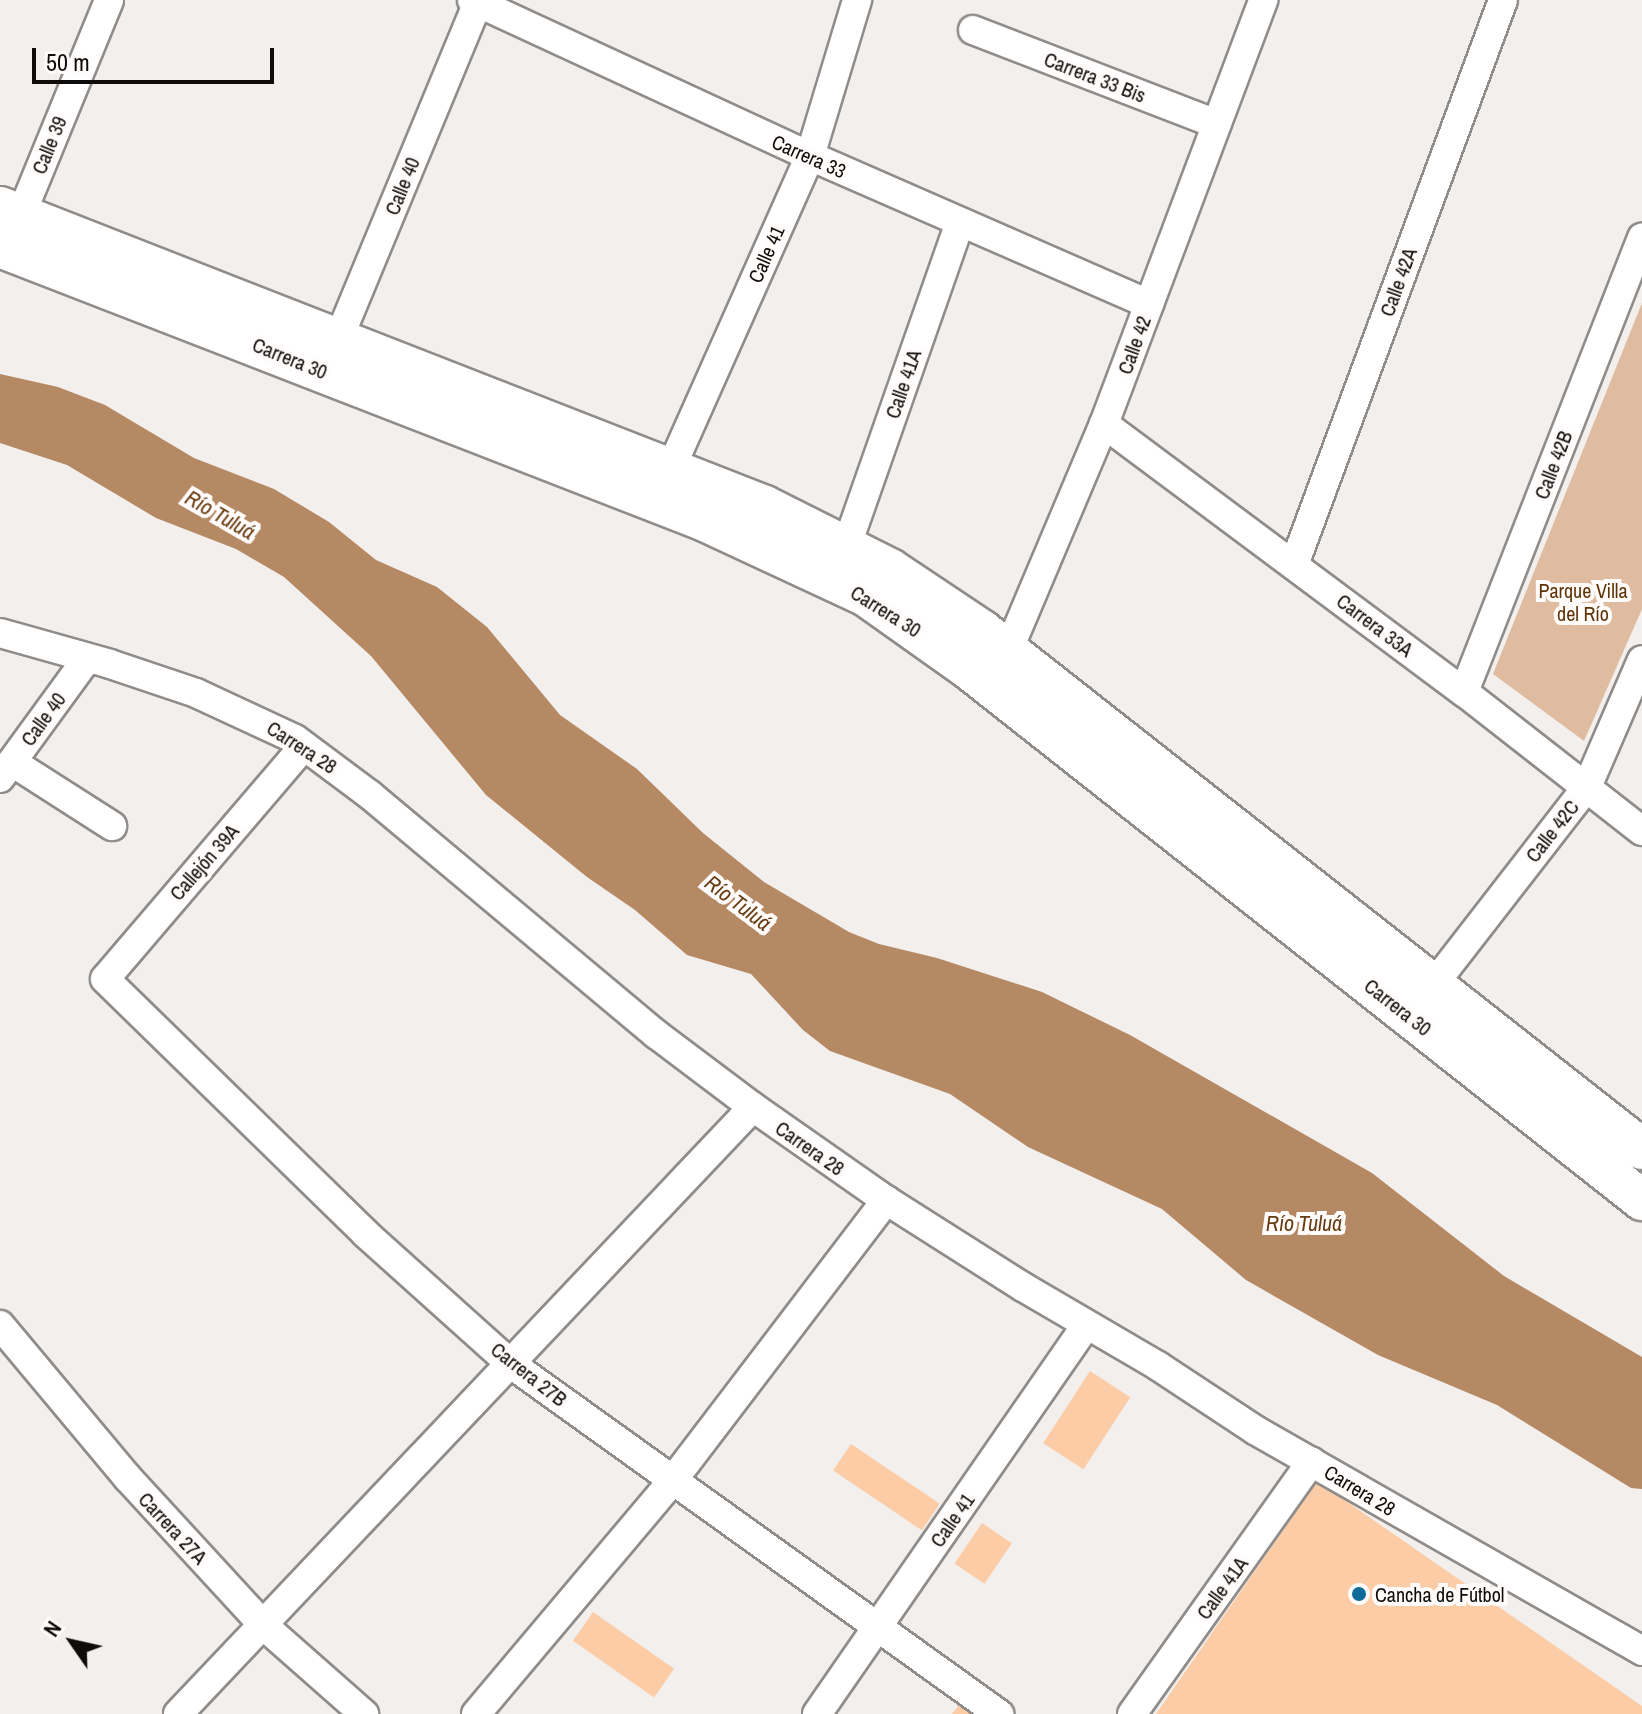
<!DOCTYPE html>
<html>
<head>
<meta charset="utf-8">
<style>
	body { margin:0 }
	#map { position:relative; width:1642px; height:1714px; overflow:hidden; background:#f2efed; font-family:"Archivo Narrow",sans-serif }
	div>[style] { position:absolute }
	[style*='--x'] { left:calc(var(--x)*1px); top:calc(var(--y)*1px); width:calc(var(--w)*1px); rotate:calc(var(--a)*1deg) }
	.green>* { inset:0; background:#dfbba0 }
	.water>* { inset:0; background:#b68965 }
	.building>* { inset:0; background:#fccca6; transform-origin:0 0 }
	.roads { filter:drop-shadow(2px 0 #8f8c8a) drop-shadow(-2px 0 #8f8c8a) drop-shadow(0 2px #8f8c8a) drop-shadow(0 -2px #8f8c8a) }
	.street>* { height:28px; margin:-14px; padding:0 14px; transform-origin:14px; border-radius:14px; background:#fff }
	.secondary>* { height:40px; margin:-20px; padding:0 20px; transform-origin:20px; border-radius:20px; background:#fff }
	.dots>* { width:22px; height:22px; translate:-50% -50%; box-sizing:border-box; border:4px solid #fffcfb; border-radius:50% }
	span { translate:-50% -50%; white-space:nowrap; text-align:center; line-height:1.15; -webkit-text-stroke:8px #fffcfb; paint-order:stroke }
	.street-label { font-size:20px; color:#0d0c0b }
	.park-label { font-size:20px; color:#5f3306 }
	.poi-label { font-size:20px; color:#0d0c0b }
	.left { translate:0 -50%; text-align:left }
	.water-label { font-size:22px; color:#683b11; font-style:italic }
	.north { position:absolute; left:32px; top:1602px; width:80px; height:80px; -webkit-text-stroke:6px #fffcfb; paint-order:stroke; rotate:304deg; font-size:22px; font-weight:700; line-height:32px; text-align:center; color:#0d0c0b }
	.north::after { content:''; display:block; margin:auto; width:28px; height:36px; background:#0d0c0b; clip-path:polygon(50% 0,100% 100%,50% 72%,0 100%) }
	.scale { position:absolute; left:32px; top:48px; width:242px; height:36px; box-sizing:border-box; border:4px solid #0d0c0b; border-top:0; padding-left:10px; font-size:24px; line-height:28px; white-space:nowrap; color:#0d0c0b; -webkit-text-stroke:6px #fffcfb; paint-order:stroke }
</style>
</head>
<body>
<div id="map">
	<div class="green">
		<i style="clip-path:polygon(1642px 303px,1642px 609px,1584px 741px,1493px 674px)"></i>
	</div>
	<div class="water">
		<i style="clip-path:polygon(0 374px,58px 387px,105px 405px,194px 458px,274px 489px,329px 522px,376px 560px,437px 587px,487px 627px,560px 715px,637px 769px,703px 833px,764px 882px,849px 932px,879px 944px,937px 958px,1042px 992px,1130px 1035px,1372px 1173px,1504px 1276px,1642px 1357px,1642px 1489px,1631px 1488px,1497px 1405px,1378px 1355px,1246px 1280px,1162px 1209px,1028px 1147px,950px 1094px,830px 1051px,803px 1030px,751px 974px,687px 955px,635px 910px,587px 877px,486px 795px,371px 656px,284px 577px,236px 549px,156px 518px,67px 465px,0 443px)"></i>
	</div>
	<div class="building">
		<i style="left:1090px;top:1371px;width:48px;height:86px;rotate:33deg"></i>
		<i style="left:851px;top:1444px;width:107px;height:32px;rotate:34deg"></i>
		<i style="clip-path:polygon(1317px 1481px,1642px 1706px,1642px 1714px,1156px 1714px)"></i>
		<i style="left:982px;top:1523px;width:36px;height:49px;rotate:34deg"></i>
		<i style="left:593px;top:1612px;width:99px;height:35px;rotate:35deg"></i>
		<i style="clip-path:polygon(961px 1702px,978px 1714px,952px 1714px)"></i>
	</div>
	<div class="roads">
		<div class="street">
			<i style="--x:472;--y:0;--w:372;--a:24.8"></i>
			<i style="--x:810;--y:156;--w:370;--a:23.6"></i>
			<i style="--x:973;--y:30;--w:261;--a:21.1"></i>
			<i style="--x:9;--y:230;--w:19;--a:-51"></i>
			<i style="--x:21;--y:215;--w:232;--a:-67.7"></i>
			<i style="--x:331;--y:357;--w:386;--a:-67.5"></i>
			<i style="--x:1104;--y:424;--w:449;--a:36.7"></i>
			<i style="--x:1464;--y:692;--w:226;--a:38"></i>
			<i style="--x:663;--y:486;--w:361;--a:-66"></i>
			<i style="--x:810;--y:156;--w:163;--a:-73.2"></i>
			<i style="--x:847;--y:545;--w:341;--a:-70.7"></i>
			<i style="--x:1294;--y:565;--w:602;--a:-69.7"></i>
			<i style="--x:0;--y:633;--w:114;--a:15.7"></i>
			<i style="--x:110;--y:664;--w:91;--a:18.6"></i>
			<i style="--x:196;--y:693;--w:109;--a:24.9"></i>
			<i style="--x:295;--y:739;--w:94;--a:36.7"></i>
			<i style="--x:370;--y:795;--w:373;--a:39.9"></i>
			<i style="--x:656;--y:1034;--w:121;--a:37"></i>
			<i style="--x:753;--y:1107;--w:162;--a:35"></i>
			<i style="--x:886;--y:1200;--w:162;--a:32.4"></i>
			<i style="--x:1023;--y:1287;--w:156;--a:30.3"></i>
			<i style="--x:1158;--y:1366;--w:116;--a:33.4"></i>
			<i style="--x:1255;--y:1430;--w:446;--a:29.7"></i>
			<i style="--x:997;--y:665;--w:18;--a:-52"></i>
			<i style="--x:1008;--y:651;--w:246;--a:-67.1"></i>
			<i style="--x:1104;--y:424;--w:453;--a:-69.4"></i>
			<i style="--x:1464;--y:692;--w:488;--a:-68.6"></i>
			<i style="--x:304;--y:746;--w:306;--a:130.5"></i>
			<i style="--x:105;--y:979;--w:365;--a:44.3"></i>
			<i style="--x:366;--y:1234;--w:195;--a:41.9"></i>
			<i style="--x:511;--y:1364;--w:601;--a:35.65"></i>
			<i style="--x:12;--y:762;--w:119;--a:32.6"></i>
			<i style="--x:0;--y:778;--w:146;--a:-53.9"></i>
			<i style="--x:1434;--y:984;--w:249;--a:-52.2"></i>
			<i style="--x:1587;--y:787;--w:138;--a:-66.6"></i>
			<i style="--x:0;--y:1325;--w:199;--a:50.1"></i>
			<i style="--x:128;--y:1478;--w:200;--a:47.4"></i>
			<i style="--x:263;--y:1625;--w:135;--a:41.4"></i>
			<i style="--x:178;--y:1714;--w:836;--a:-46.55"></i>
			<i style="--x:476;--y:1714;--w:306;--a:-49.9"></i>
			<i style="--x:673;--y:1480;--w:352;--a:-52.7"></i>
			<i style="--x:817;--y:1714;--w:473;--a:-55.3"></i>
			<i style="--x:1132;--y:1714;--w:310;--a:-54.6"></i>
		</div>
		<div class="secondary">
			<i style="--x:0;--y:207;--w:821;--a:21.35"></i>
			<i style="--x:765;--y:506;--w:140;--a:26.7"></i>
			<i style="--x:890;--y:569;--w:112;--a:33.7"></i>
			<i style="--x:983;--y:631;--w:838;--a:38.17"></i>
			<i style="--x:0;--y:247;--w:756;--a:21.24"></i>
			<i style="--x:705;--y:521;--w:178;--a:25"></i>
			<i style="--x:866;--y:596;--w:128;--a:35.4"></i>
			<i style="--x:970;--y:670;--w:856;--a:38.26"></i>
		</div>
	</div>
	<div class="dots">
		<i style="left:1359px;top:1594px;background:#106b9b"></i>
	</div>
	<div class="street-label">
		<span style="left:1095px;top:77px;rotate:21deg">Carrera 33 Bis</span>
		<span style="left:49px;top:145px;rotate:-68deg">Calle 39</span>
		<span style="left:809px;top:156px;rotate:24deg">Carrera 33</span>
		<span style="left:402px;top:186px;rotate:-68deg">Calle 40</span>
		<span style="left:766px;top:254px;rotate:-66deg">Calle 41</span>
		<span style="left:1398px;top:282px;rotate:-70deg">Calle 42A</span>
		<span style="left:1134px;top:345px;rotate:-70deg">Calle 42</span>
		<span style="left:290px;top:358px;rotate:22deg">Carrera 30</span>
		<span style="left:903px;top:384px;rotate:-71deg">Calle 41A</span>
		<span style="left:1553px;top:465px;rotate:-69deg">Calle 42B</span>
		<span style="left:886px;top:611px;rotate:32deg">Carrera 30</span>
		<span style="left:1375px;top:625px;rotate:37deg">Carrera 33A</span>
		<span style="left:43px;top:719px;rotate:-54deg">Calle 40</span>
		<span style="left:302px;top:747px;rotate:33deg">Carrera 28</span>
		<span style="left:1552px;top:831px;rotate:-52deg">Calle 42C</span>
		<span style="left:204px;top:862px;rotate:-49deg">Callejón 39A</span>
		<span style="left:1398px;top:1007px;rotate:38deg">Carrera 30</span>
		<span style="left:810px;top:1148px;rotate:35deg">Carrera 28</span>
		<span style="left:529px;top:1374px;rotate:38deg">Carrera 27B</span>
		<span style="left:1360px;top:1490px;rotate:31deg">Carrera 28</span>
		<span style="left:952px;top:1520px;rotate:-55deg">Calle 41</span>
		<span style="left:173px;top:1528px;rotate:47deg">Carrera 27A</span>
		<span style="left:1222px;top:1588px;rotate:-54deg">Calle 41A</span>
	</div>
	<div class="park-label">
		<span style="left:1583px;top:602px">Parque Villa<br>del Río</span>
	</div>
	<div class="poi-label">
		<span class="left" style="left:1375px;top:1594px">Cancha de Fútbol</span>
	</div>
	<div class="water-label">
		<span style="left:220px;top:515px;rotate:30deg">Río Tuluá</span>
		<span style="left:738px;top:903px;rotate:37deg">Río Tuluá</span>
		<span style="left:1304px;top:1224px">Río Tuluá</span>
	</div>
	<div class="north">N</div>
	<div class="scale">50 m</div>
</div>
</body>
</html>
